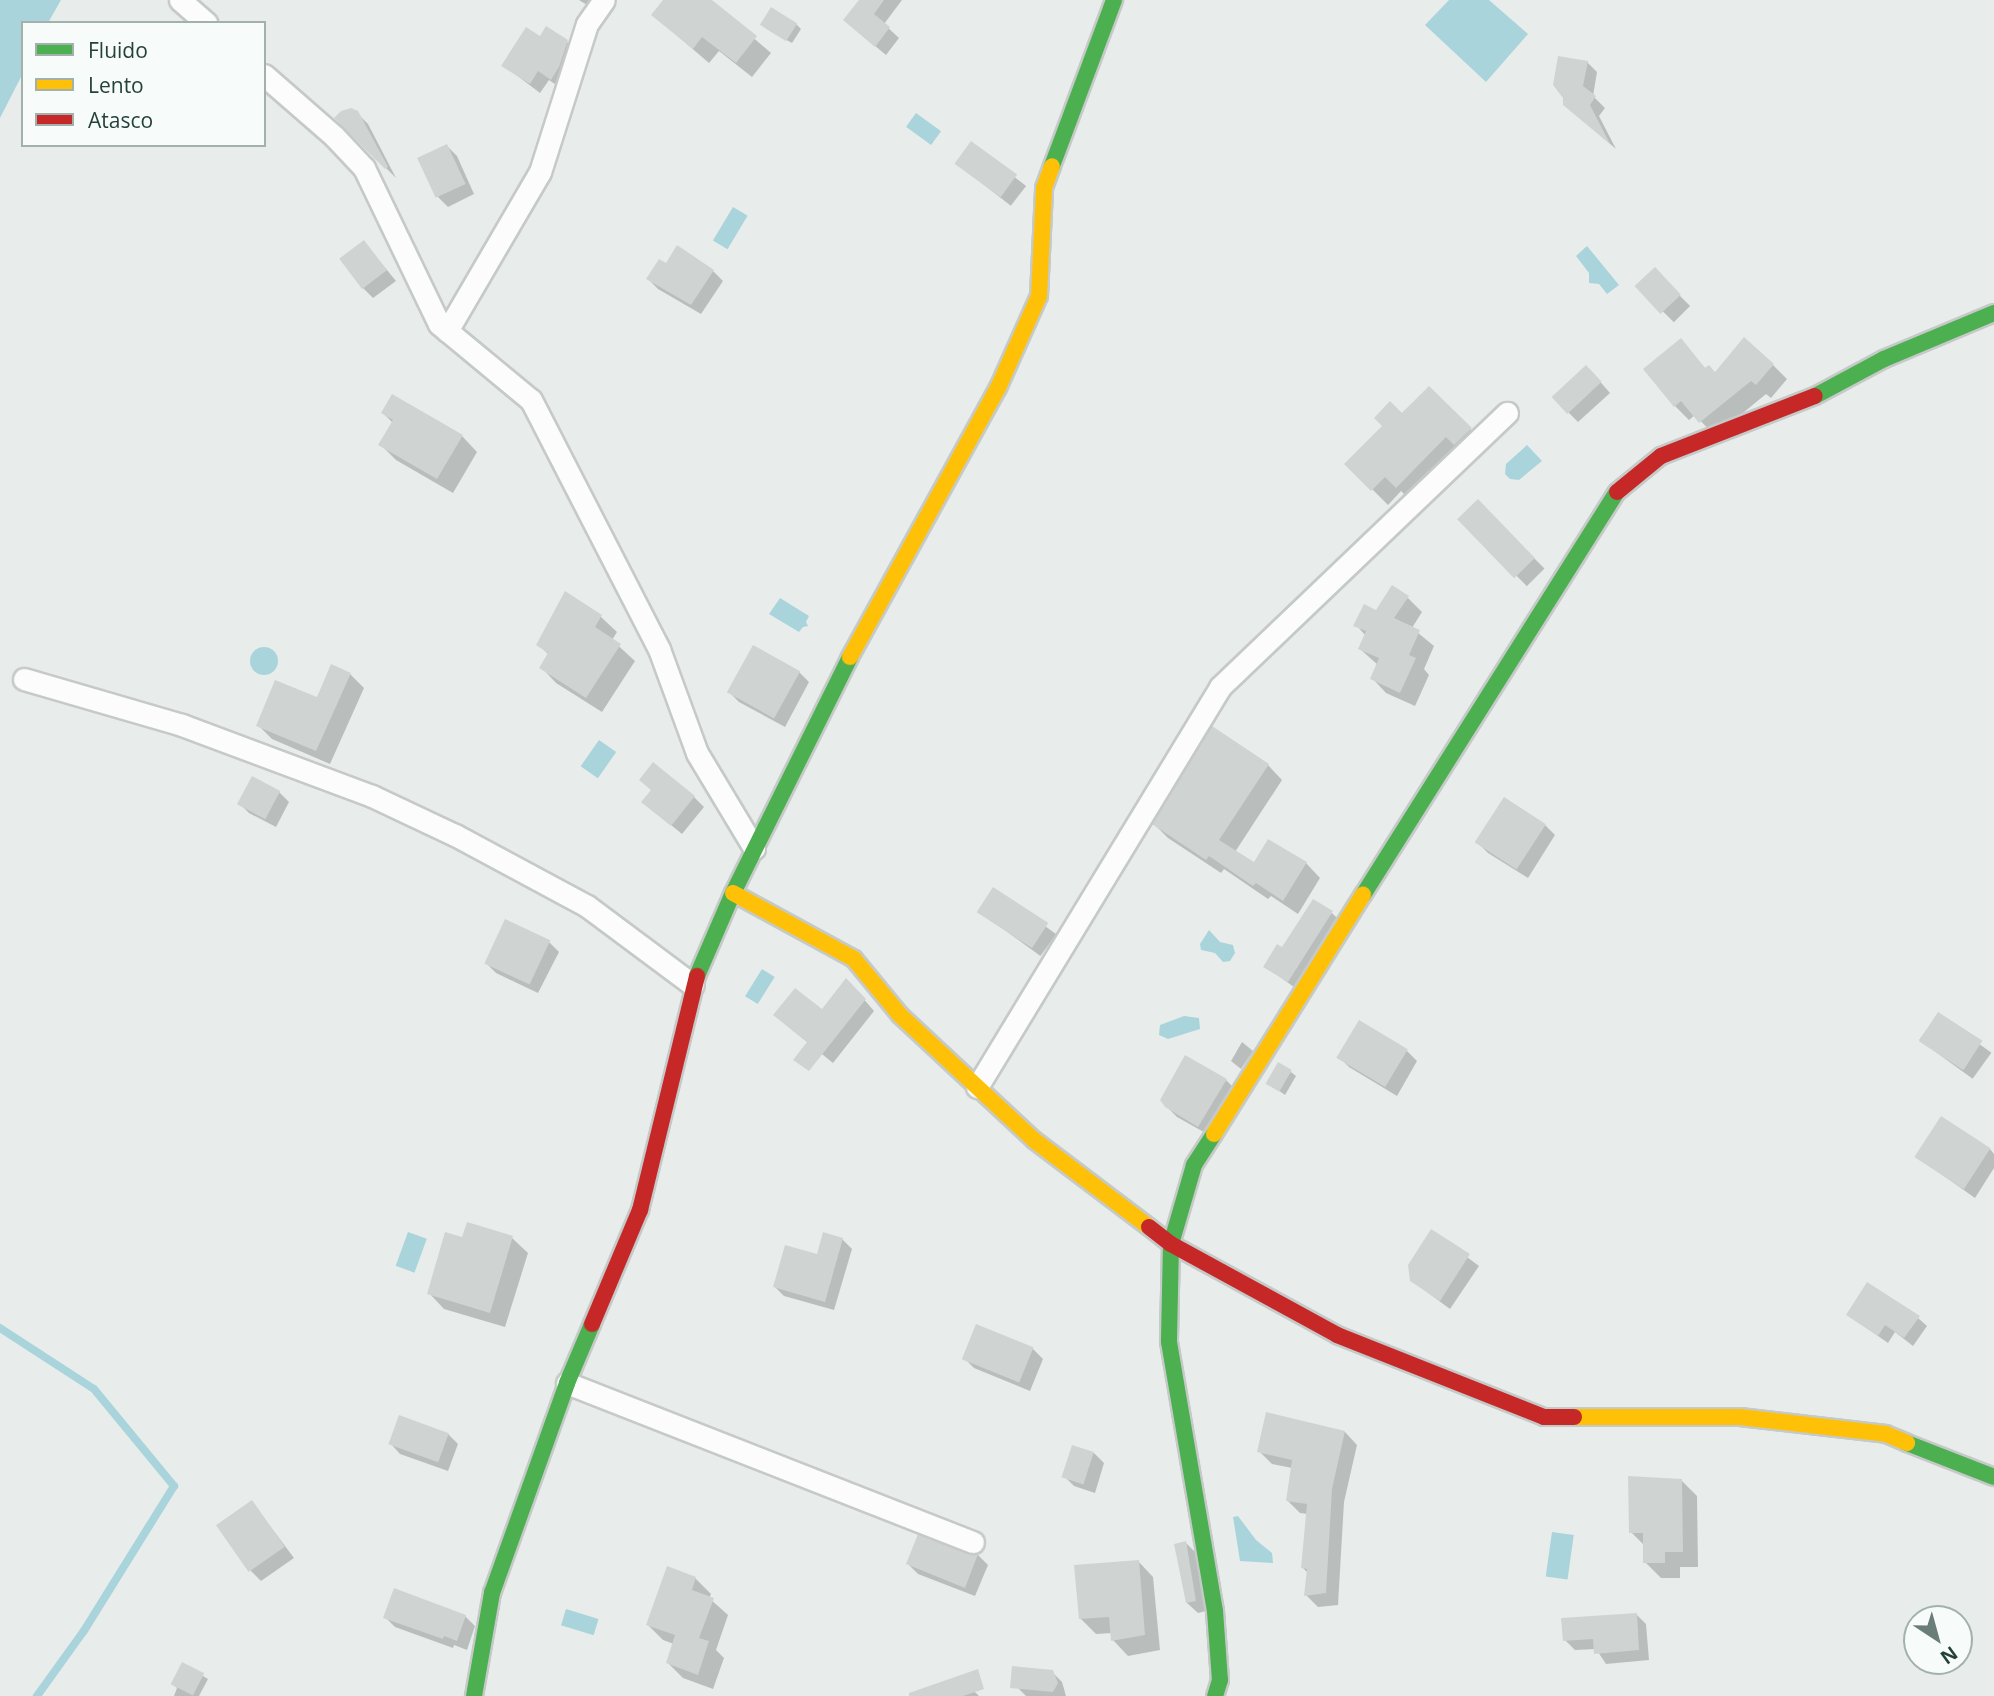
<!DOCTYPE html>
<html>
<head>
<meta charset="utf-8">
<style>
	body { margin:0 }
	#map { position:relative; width:1994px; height:1696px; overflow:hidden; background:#e8edeb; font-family:"Open Sans",sans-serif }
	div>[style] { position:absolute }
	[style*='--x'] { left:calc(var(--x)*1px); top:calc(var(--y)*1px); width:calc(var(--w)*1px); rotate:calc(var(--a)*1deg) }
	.water>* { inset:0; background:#a9d4db; transform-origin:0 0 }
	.round { border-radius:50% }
	.shadow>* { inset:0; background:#0003; transform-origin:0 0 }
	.stream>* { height:8px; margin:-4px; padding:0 4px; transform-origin:4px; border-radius:4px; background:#a9d4db }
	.building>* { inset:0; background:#cfd4d2; transform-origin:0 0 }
	.roads { filter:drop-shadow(2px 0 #c5cac8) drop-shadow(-2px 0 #c5cac8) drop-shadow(0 2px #c5cac8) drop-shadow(0 -2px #c5cac8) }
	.street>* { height:21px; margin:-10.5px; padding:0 10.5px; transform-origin:10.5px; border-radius:10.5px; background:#fcfcfc }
	.fast>* { height:16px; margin:-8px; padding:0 8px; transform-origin:8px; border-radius:8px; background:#4caf50 }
	.slow>* { height:16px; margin:-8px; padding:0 8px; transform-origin:8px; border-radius:8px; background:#ffc107 }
	.jam>* { height:16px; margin:-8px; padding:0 8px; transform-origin:8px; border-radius:8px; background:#c62828 }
	span { translate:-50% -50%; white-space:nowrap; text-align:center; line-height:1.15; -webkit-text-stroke:5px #f7fbf9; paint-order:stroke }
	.legend { position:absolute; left:21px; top:21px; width:245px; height:126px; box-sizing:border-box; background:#f7fbf9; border:2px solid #a3b1ad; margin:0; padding:9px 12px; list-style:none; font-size:21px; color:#24423a }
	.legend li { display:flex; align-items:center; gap:14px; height:35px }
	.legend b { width:35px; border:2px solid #a3b1ad }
	.north { position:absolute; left:1903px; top:1605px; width:70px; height:70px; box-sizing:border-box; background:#f7fbf9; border:2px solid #a3b1ad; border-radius:50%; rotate:144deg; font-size:19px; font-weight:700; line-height:28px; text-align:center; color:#24423a }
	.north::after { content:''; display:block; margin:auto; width:24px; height:32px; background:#697e78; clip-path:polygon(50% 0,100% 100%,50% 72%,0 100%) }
</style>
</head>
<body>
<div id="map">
	<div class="water">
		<i style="clip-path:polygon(0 0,61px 0,48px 23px,23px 23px,23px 73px,0 118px)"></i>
		<i style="clip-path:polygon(1449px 0,1489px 0,1528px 34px,1486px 82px,1425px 25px)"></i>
		<i style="left:916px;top:113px;width:31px;height:17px;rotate:36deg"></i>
		<i style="left:733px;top:207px;width:17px;height:39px;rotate:31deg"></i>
		<i style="clip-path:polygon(1587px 246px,1619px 285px,1607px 294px,1599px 284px,1589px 283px,1589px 273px,1576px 256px)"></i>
		<i style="clip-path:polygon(1527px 445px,1542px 461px,1519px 480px,1510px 479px,1505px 474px,1506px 464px)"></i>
		<i style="clip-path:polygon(780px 598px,809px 616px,806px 622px,808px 626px,803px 627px,799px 632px,769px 614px)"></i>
		<i class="round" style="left:250px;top:647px;width:28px;height:28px"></i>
		<i style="left:599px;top:740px;width:21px;height:32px;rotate:35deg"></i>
		<i style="clip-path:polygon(1209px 930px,1220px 942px,1233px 945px,1235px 953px,1230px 961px,1223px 962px,1215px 953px,1201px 950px,1200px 944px)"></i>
		<i style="left:762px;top:969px;width:15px;height:32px;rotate:32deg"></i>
		<i style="clip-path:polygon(1184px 1016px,1199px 1018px,1200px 1029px,1168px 1039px,1159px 1035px,1160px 1025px)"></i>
		<i style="left:408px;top:1232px;width:20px;height:36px;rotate:20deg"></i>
		<i style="clip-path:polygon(1238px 1516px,1256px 1540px,1272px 1553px,1273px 1563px,1240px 1561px,1233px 1517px)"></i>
		<i style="left:1552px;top:1532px;width:22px;height:45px;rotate:8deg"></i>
		<i style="left:566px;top:1609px;width:34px;height:17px;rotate:17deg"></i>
	</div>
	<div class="shadow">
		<i style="clip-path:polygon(579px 0,606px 0,597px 11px)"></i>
		<i style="clip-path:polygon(665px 0,709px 0,771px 53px,752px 77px,719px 51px,709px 63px,653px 15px)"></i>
		<i style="clip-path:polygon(860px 0,902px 0,884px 24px,899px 38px,886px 55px,856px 30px)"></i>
		<i style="clip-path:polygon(796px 24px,801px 29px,792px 43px,767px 29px)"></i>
		<i style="clip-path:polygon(540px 38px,567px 42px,577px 52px,562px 89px,549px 80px,540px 93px,503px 65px)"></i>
		<i style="clip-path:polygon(1587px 62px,1597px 72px,1593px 96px,1605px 108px,1599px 116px,1616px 149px,1565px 105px)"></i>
		<i style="clip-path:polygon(357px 113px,368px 124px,396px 178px,336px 118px)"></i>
		<i style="left:971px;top:143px;width:70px;height:25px;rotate:38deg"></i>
		<i style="clip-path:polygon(447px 146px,457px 156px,474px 194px,448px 207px,438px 197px)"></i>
		<i style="clip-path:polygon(364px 242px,396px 281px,373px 298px,363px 288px)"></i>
		<i style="clip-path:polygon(666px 265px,713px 271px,723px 281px,701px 314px,658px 289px,648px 279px)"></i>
		<i style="left:1654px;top:270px;width:51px;height:23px;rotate:45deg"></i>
		<i style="clip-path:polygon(1680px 341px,1706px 369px,1715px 374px,1773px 365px,1787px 379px,1771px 398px,1766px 394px,1715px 436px,1695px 415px,1689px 420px,1675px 406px)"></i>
		<i style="clip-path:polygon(1596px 377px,1610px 393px,1578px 422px,1568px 412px)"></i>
		<i style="clip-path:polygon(1429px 388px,1486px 445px,1412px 502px,1401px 491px,1388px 505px,1347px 464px)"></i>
		<i style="clip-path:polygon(383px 413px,462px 436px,477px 452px,453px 493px,396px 460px,381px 445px,393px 423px)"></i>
		<i style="left:1478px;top:502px;width:94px;height:25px;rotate:45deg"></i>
		<i style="clip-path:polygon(566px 594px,601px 617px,617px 632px,612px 640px,635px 661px,602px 712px,556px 683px,541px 667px,549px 655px,538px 644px)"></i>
		<i style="clip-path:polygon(1408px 598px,1422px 612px,1412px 628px,1434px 646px,1424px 669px,1429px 675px,1415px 706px,1386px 693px,1372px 678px,1378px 665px,1360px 649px,1366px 636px,1356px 625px)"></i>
		<i style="clip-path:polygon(799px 672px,809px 682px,785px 727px,739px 702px,729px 692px)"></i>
		<i style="clip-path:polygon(350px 674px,364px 688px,330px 764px,272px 739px,258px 725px,318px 700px)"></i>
		<i style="clip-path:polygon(1268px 765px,1282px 780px,1235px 852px,1254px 864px,1269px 842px,1306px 863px,1320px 878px,1298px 914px,1271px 896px,1268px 899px,1224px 869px,1221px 873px,1168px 838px,1154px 824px)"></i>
		<i style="clip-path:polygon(641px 780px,694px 797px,704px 807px,682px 834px,643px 802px,652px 791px)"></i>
		<i style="clip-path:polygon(279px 792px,289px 802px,276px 827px,249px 813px,239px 803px)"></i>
		<i style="clip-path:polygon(1504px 800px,1545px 825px,1555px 835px,1528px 878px,1488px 853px,1478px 843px)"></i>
		<i style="left:994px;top:889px;width:77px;height:27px;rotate:36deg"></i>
		<i style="clip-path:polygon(1332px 913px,1340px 921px,1298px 990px,1265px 966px)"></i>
		<i style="clip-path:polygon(549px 942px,559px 952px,538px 993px,496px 973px,486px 963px)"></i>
		<i style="clip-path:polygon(856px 990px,874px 1011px,833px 1063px,786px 1025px,822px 1012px)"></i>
		<i style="left:1938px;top:1014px;width:66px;height:32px;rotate:36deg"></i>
		<i style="clip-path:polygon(1242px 1042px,1253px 1051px,1241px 1069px,1231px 1061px)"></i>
		<i style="clip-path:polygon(1407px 1051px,1417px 1061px,1397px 1096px,1349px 1067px,1339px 1057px)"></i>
		<i style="clip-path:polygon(1291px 1072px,1296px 1076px,1285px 1095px,1267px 1082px)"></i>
		<i style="clip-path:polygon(1226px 1080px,1236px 1090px,1209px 1135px,1177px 1117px,1166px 1106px)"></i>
		<i style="clip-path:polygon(1990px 1149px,1994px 1154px,1994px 1168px,1975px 1198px,1917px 1157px)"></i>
		<i style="clip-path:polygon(1432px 1231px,1479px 1266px,1450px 1309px,1412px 1281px)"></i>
		<i style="clip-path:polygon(512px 1238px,528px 1253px,505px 1327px,444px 1309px,429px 1293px)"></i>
		<i style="clip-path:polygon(842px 1239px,852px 1249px,834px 1310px,784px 1296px,775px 1287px)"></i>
		<i style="clip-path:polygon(1848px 1315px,1918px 1318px,1927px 1326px,1913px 1346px,1895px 1332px,1888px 1343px)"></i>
		<i style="clip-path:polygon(1033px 1349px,1043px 1359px,1030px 1391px,974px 1368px,964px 1358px)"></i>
		<i style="clip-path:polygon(1345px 1432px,1357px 1445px,1344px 1502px,1338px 1605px,1318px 1607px,1306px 1595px,1308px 1573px,1303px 1568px,1308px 1514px,1300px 1513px,1288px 1501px,1292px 1468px,1272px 1464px,1259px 1451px)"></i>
		<i style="clip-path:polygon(448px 1434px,458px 1444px,448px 1471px,400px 1454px,390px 1443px)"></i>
		<i style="clip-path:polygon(1094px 1453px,1104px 1463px,1095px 1493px,1074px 1486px,1064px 1476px)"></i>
		<i style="clip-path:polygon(1681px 1480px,1697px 1496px,1698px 1567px,1680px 1567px,1680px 1578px,1661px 1578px,1645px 1562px,1645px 1546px,1631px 1532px)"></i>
		<i style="clip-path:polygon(252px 1502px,294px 1558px,261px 1581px,251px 1571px)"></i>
		<i style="clip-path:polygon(1186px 1543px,1196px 1553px,1206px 1611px,1198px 1613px,1187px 1603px)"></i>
		<i style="clip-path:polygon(978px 1555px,988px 1565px,975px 1596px,918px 1574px,908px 1564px)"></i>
		<i style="clip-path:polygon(1138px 1561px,1153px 1577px,1160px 1650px,1128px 1656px,1113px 1640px,1112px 1633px,1096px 1634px,1080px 1618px)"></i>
		<i style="clip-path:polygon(695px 1578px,711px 1594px,709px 1598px,728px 1615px,716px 1650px,724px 1658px,713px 1689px,683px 1678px,668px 1663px,674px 1644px,663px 1640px,648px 1625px)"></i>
		<i style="clip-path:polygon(1636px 1614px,1646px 1624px,1649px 1660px,1606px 1664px,1596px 1649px,1575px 1650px,1565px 1640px)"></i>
		<i style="clip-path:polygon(465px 1616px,475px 1626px,467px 1650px,454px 1645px,453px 1648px,395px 1627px,385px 1617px)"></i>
		<i style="clip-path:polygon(183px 1664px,208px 1679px,199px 1696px,174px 1696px,177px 1688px,173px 1684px)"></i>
		<i style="clip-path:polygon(1052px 1672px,1062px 1682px,1066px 1696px,1026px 1696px,1018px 1688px)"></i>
		<i style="clip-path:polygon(955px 1678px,976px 1693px,979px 1696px,937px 1696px)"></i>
	</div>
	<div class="stream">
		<i style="--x:0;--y:1328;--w:112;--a:33"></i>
		<i style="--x:94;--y:1389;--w:126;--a:50.5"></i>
		<i style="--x:174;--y:1486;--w:172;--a:121.9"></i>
		<i style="--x:83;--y:1632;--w:79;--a:125.7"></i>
	</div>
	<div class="building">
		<i style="clip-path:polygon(663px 0,712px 0,757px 36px,736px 63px,702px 37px,693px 49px,651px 15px)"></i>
		<i style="clip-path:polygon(859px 0,884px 0,874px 14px,890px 27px,875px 47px,843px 20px)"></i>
		<i style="left:771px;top:7px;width:31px;height:21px;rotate:32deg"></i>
		<i style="clip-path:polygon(546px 26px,568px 40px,559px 67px,551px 80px,538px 71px,530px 84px,501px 66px,526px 27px,540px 36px)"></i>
		<i style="clip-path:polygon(1558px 56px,1588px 61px,1583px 86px,1596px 96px,1590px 105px,1610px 144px,1563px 105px,1563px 98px,1553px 85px)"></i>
		<i style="clip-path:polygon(351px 108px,358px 111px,388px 167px,385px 169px,334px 118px,341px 111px)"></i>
		<i style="left:971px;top:141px;width:57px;height:28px;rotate:36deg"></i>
		<i style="left:447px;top:144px;width:44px;height:33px;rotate:65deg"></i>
		<i style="left:364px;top:240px;width:38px;height:31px;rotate:53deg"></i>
		<i style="clip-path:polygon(677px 245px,714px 270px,691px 305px,646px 279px,659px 259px,666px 263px)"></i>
		<i style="left:1655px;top:267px;width:38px;height:28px;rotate:47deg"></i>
		<i style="clip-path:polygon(1744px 337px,1774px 364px,1756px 385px,1751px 381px,1699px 423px,1681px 401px,1674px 407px,1643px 369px,1681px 338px,1705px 368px,1709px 365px,1715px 372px)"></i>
		<i style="left:1586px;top:365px;width:23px;height:47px;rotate:47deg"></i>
		<i style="clip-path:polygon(1429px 386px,1472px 428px,1454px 445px,1446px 437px,1396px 488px,1385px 477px,1371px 491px,1344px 464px,1382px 426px,1374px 418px,1390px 401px,1402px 413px)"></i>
		<i style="clip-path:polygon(392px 394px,463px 435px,437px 479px,378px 445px,393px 420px,381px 413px)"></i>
		<i style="left:1478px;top:499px;width:82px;height:29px;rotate:46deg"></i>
		<i style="clip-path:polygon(1392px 585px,1409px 596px,1394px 618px,1420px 630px,1409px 655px,1416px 658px,1400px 693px,1370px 679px,1379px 658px,1358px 649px,1366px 631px,1353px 626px,1364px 604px,1376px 610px)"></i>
		<i style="clip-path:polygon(565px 591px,602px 615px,595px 627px,621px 644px,586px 698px,539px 668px,548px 653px,536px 645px)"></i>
		<i style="left:753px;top:645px;width:54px;height:54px;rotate:29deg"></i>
		<i style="clip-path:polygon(331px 664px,351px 673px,316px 751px,256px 726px,275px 680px,317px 697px)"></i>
		<i style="clip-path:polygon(1212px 726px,1269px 764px,1219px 840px,1254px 862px,1268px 839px,1307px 862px,1283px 901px,1256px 883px,1253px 886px,1209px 856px,1206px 860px,1152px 824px)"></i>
		<i style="clip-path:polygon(653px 762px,695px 796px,671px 826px,641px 802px,651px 790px,639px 780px)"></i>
		<i style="left:252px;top:776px;width:32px;height:32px;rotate:28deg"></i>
		<i style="left:1504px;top:797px;width:50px;height:54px;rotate:33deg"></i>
		<i style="left:993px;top:887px;width:66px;height:30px;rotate:33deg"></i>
		<i style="clip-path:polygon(1313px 899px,1333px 911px,1288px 982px,1263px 967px,1277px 944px,1282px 947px)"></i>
		<i style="left:505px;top:919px;width:50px;height:49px;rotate:25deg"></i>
		<i style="clip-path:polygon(846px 978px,866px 999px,809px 1071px,793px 1060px,807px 1042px,773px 1015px,795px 988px,822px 1009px)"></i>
		<i style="left:1938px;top:1012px;width:53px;height:35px;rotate:33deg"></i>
		<i style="left:1359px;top:1020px;width:57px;height:44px;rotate:31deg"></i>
		<i style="clip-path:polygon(1185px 1055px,1227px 1079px,1198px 1127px,1165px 1107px,1160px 1100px)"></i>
		<i style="left:1278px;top:1062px;width:16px;height:25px;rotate:30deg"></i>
		<i style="left:1941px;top:1116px;width:59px;height:49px;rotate:33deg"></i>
		<i style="clip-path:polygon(467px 1222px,513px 1236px,490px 1313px,427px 1294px,445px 1232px,462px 1237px)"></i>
		<i style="clip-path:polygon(1431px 1229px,1470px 1254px,1440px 1301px,1410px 1281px,1408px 1265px)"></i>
		<i style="clip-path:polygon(823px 1232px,843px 1238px,825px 1302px,773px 1287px,785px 1245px,817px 1254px)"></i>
		<i style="clip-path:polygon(1867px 1282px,1920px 1316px,1904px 1338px,1885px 1325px,1878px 1336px,1846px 1315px)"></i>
		<i style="left:976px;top:1324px;width:62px;height:38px;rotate:22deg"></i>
		<i style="clip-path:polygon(1266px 1412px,1345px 1431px,1332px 1489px,1326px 1593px,1304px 1596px,1307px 1569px,1301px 1568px,1307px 1504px,1286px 1501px,1292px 1460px,1257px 1452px)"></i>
		<i style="left:399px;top:1415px;width:53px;height:31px;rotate:20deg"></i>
		<i style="left:1072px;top:1445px;width:23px;height:34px;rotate:18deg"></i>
		<i style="clip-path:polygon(1628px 1476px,1682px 1479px,1683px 1552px,1665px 1552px,1665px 1563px,1643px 1563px,1643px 1533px,1629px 1533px)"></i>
		<i style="left:252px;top:1500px;width:57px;height:44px;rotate:55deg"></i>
		<i style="clip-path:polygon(918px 1534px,968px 1554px,978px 1554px,965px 1588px,906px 1564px)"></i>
		<i style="clip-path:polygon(1186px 1541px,1196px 1601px,1186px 1603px,1174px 1544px)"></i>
		<i style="clip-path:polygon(1139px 1560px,1145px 1635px,1111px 1641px,1109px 1617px,1079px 1619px,1074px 1565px)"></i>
		<i style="clip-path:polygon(667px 1566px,696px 1577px,692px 1590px,714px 1598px,699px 1638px,709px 1641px,698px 1675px,666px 1663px,675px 1635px,646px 1625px)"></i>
		<i style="clip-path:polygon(394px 1588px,466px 1615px,457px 1641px,444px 1636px,443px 1639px,383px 1618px)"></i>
		<i style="clip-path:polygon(1637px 1613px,1639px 1650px,1594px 1654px,1593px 1639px,1563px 1641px,1561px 1618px)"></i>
		<i style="left:182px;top:1662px;width:25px;height:25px;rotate:27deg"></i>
		<i style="clip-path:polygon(1012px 1666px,1053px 1670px,1058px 1683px,1053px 1692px,1010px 1688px)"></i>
		<i style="clip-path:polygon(978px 1669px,984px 1689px,963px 1696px,909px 1696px,909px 1693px)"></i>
	</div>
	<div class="roads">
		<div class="street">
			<i style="--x:180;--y:0;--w:35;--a:41"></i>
			<i style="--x:264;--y:75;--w:93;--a:41.1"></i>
			<i style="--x:334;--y:136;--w:44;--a:46.8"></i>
			<i style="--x:364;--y:168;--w:173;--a:64.3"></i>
			<i style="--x:439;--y:324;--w:119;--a:39.6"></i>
			<i style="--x:531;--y:400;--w:280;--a:62.8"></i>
			<i style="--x:659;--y:649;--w:111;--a:69.9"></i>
			<i style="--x:697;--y:753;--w:111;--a:59"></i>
			<i style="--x:447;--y:331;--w:184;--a:-59.7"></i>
			<i style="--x:540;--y:172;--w:155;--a:-72.4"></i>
			<i style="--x:587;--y:24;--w:29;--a:-55"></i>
			<i style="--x:24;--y:679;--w:165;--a:16.2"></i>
			<i style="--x:182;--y:725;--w:203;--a:20.5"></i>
			<i style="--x:372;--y:796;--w:92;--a:25.2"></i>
			<i style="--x:455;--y:835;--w:150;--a:28.3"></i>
			<i style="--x:587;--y:906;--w:132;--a:36.7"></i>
			<i style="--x:977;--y:1087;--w:468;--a:-58.7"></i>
			<i style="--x:1220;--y:687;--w:397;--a:-43.7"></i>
			<i style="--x:567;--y:1383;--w:436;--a:21.4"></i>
		</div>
		<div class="fast">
			<i style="--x:1052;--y:166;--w:177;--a:-69.5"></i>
			<i style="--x:1815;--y:396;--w:78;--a:-28.2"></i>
			<i style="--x:1884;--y:359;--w:119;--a:-22.7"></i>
			<i style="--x:1363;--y:895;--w:476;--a:-57.8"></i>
			<i style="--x:697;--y:976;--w:90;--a:-66.6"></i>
			<i style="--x:733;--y:893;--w:263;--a:-63.6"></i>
			<i style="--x:1214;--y:1134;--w:37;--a:123"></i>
			<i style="--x:1194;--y:1165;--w:82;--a:106.2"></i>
			<i style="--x:1171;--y:1244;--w:98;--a:91.2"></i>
			<i style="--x:1169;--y:1342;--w:273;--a:80.3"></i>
			<i style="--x:1215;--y:1611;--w:69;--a:85.9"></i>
			<i style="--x:1220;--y:1680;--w:17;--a:107"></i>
			<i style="--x:1907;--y:1443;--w:93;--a:21.3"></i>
			<i style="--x:474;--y:1696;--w:105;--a:-80.1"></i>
			<i style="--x:492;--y:1593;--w:223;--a:-70.3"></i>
			<i style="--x:567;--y:1383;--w:64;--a:-67"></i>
		</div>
		<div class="slow">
			<i style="--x:850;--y:657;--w:307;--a:-61.2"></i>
			<i style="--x:998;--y:388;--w:101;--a:-66"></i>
			<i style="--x:1039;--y:296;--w:108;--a:-87.3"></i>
			<i style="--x:1044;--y:188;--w:23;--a:-70"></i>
			<i style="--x:733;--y:893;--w:138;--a:28.6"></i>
			<i style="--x:854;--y:959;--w:72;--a:50.6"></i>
			<i style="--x:900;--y:1015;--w:183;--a:43"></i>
			<i style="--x:1034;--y:1140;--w:144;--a:37.1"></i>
			<i style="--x:1214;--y:1134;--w:282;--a:-58.1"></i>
			<i style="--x:1574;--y:1417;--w:166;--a:0"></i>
			<i style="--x:1740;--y:1417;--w:147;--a:6.6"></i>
			<i style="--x:1886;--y:1434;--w:23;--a:23"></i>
		</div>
		<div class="jam">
			<i style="--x:1617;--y:492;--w:57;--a:-39.3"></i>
			<i style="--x:1661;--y:456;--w:165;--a:-21.3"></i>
			<i style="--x:1149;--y:1227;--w:28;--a:38"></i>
			<i style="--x:1171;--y:1244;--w:189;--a:28.7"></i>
			<i style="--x:1337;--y:1335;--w:223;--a:21.6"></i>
			<i style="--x:1544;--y:1417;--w:30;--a:0"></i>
			<i style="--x:592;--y:1324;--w:124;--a:-67.2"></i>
			<i style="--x:640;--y:1210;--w:241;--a:-76.3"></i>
		</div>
	</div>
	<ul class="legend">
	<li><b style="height:9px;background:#4caf50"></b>Fluido</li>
	<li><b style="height:9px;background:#ffc107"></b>Lento</li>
	<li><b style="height:9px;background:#c62828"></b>Atasco</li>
	</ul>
	<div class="north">N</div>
</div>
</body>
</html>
